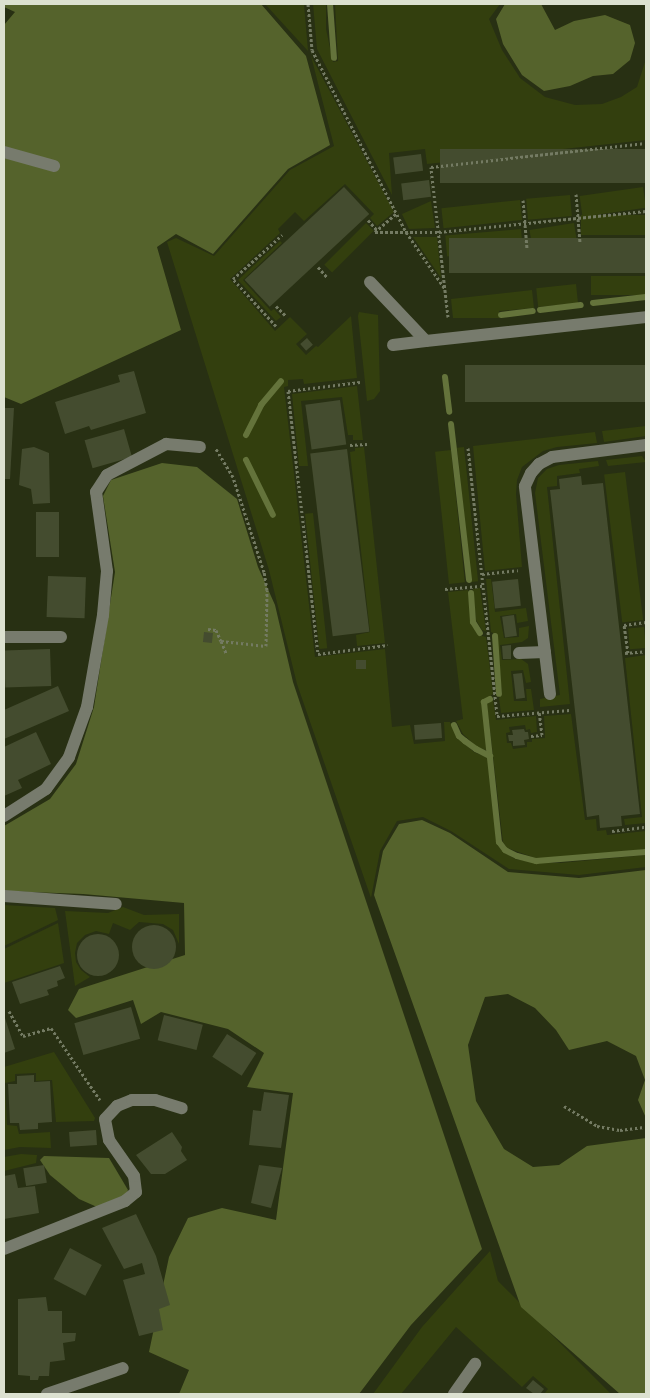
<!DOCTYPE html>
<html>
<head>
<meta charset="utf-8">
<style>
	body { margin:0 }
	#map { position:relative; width:650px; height:1398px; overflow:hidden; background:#283013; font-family:"DejaVu Sans",sans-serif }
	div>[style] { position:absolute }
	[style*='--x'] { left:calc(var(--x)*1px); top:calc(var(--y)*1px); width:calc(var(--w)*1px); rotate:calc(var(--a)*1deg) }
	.green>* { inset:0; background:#333f0e; transform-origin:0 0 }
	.forest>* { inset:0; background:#55632c }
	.stream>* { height:6px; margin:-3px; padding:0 3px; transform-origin:3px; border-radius:3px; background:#64733b }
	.building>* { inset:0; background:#444c2f; transform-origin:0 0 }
	.round { border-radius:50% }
	.path>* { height:3px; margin-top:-1.5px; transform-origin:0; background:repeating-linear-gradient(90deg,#747b63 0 2.5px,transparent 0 5px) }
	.minor>* { height:12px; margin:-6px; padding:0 6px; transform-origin:6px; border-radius:6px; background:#777b6d }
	span { translate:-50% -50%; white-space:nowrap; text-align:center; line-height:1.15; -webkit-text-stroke:4px #1e2609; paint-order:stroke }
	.frame { position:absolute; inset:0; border:5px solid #dce1d0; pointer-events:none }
</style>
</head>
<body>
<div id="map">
	<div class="green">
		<i style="clip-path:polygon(265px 4px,304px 4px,308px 51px)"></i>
		<i style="clip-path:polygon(313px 4px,326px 4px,326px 29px,333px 62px,338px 61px,335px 4px,500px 4px,489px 19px,502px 50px,520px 78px,545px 97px,575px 105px,602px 104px,621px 97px,637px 87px,645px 62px,646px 140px,427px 164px,425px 149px,389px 153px,392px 195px,317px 49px)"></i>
		<i style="clip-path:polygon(311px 56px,394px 212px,377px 226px,370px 218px,374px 214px,345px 184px,304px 221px,295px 212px,278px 229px,280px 233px,230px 279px,275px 331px,290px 317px,307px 334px,296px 344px,306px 355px,316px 346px,318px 347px,351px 316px,357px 378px,304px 384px,303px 379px,288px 380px,288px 386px,284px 387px,315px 657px,385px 649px,392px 727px,410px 725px,414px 744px,445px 741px,444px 722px,450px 722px,457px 737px,474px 752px,488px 758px,497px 843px,504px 852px,515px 859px,537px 863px,560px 863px,646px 855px,646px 867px,579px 875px,509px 869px,451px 831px,423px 817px,397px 821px,380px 851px,371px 898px,297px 684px,269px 570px,167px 242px,176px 238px,214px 256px,290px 170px,334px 146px)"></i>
		<i style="left:643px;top:187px;width:21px;height:64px;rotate:82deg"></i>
		<i style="left:570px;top:195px;width:21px;height:44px;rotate:85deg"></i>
		<i style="left:520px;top:200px;width:20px;height:79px;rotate:84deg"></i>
		<i style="clip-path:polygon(431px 201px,435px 228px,409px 229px,402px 214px)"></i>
		<i style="left:646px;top:215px;width:20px;height:65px;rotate:90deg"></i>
		<i style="left:366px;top:223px;width:11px;height:59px;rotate:45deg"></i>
		<i style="left:574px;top:223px;width:20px;height:45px;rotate:81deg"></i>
		<i style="left:521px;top:229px;width:21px;height:76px;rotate:85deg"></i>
		<i style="clip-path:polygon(413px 237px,437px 237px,441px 278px)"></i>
		<i style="clip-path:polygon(280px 241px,282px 243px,243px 280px,271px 311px,274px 309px,281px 317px,276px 321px,238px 280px)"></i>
		<i style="left:646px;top:276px;width:19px;height:55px;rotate:90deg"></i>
		<i style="left:576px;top:284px;width:19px;height:40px;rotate:84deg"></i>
		<i style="clip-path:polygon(532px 290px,534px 308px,499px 311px,499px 318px,453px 318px,451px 299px)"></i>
		<i style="clip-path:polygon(359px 312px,378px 315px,380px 391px,374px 399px,367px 401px,358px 316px)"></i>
		<i style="clip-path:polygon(357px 386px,363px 440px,353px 440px,353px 435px,348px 435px,342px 397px,301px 401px,308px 466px,299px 466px,292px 394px)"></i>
		<i style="clip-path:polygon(646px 426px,646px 436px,604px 442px,602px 431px)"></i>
		<i style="clip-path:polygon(595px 432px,597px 443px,557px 447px,543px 451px,522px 467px,517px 480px,516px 494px,522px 567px,485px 571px,473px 446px)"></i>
		<i style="clip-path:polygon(364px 447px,385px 643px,357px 646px,356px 635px,370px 632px,350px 452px,355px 451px,355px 448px)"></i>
		<i style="left:464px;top:447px;width:135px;height:7px;rotate:84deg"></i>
		<i style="left:451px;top:450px;width:133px;height:16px;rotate:84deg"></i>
		<i style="clip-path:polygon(642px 456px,646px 462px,608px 466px,606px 460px)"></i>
		<i style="clip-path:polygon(598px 461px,599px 466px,579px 469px,580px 473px,557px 476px,557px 486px,547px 487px,570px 704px,540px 707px,540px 699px,560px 695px,535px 493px,538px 478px,547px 469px,559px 465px)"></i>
		<i style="left:625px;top:472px;width:149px;height:21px;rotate:83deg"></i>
		<i style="left:313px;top:513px;width:136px;height:8px;rotate:84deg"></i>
		<i style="clip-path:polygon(486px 579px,491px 579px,495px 612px,526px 608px,528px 621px,517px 623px,516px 614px,500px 616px,504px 638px,519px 637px,519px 628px,529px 626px,528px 638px,522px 642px,500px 645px,502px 660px,521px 659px,528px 664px,531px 682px,526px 683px,523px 670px,511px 671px,514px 701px,527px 701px,526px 689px,531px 689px,534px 710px,501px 713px,499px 698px,502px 695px,497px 635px,491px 632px)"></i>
		<i style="clip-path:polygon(480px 588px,486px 631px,482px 630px,476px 620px,473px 589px)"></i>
		<i style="clip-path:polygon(468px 590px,471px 623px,479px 635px,486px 637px,493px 694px,483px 701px,488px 751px,477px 747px,463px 734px,456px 721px,463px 719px,448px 592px)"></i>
		<i style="left:644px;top:627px;width:21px;height:16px;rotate:85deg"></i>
		<i style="clip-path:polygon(646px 655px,646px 823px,625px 825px,624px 819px,642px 817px,625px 658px)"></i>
		<i style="clip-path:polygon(493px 700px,496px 720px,536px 716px,537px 732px,531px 733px,530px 729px,526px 730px,525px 725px,509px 727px,510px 732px,506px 733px,507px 743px,511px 743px,513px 749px,527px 747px,527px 742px,532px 742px,532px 739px,545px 738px,544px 716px,571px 714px,585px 820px,596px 819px,597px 831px,606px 830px,607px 835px,646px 831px,646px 849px,560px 859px,538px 859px,507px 848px,503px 842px,487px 704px)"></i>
		<i style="clip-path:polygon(4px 905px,55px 908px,58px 920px,4px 946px)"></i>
		<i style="clip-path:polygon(123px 907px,144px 915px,179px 914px,179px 944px,173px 930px,163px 924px,139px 922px,130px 930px,113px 923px,109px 934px,96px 931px,85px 935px,77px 943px,75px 953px,76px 962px,81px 970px,90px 977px,75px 986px,65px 911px,108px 913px)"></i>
		<i style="clip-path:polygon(58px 923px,64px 963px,4px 983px,4px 949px)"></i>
		<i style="clip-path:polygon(54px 1052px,95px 1118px,94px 1121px,56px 1122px,52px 1080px,36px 1081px,36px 1073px,15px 1074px,15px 1081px,5px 1083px,7px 1125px,17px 1126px,19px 1134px,50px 1132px,51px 1148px,20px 1147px,4px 1150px,4px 1067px)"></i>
		<i style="clip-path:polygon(21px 1154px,37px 1155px,36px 1163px,4px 1171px,4px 1157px)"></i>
		<i style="clip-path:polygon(490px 1251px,498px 1281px,611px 1394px,544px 1394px,548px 1389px,533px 1376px,522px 1387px,456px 1327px,401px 1394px,373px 1394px,422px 1327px)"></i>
	</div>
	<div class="forest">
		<i style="clip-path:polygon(4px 4px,261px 4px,306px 56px,330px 145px,288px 169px,213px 254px,176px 234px,157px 247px,181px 330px,21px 404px,4px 397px,4px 25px,15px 12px,4px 7px)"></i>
		<i style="clip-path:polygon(505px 4px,541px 4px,555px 30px,574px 21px,605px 15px,630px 25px,635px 43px,630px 60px,613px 74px,593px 76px,570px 86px,544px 91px,522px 75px,503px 44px,496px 19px)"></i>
		<i style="clip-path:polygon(162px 463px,197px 467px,237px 499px,258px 567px,275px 605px,293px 682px,482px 1249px,411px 1325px,359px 1394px,179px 1394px,189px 1370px,149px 1352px,169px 1257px,188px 1218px,222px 1208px,276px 1220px,293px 1093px,247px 1087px,264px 1053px,228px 1029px,161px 1012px,141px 1024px,133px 1000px,76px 1018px,68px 1010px,79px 989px,185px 955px,184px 903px,83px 894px,4px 891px,4px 826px,50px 799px,76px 764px,94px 707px,115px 572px,103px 496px,111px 480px)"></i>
		<i style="clip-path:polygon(422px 820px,450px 833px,508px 872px,579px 878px,646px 870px,646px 1118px,638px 1100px,645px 1080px,636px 1056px,607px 1041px,569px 1050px,556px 1030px,535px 1008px,508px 994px,485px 997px,468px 1045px,476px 1101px,504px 1149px,533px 1167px,559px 1165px,587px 1146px,646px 1138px,646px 1394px,620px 1394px,521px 1307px,374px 895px,383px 851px,399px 824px)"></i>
		<i style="clip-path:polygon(44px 1156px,109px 1158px,128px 1190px,125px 1196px,97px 1207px,79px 1199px,50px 1175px,40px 1160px)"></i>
	</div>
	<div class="stream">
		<i style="--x:330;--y:4;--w:54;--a:85.8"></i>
		<i style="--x:593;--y:303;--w:53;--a:-6.5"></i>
		<i style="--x:540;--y:310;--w:41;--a:-7"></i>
		<i style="--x:501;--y:315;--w:32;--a:-7"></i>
		<i style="--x:445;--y:377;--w:35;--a:83"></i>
		<i style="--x:451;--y:424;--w:157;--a:83.4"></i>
		<i style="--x:246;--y:435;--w:34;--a:-63"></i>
		<i style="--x:261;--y:405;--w:31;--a:-50"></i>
		<i style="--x:246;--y:460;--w:61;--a:63.9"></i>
		<i style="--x:471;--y:593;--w:29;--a:86"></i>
		<i style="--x:473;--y:622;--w:13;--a:58"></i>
		<i style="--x:495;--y:636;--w:58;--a:86.1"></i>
		<i style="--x:490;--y:699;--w:7;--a:153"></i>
		<i style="--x:484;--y:702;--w:141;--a:83.9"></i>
		<i style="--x:499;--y:842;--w:10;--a:53"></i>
		<i style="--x:505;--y:850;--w:13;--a:27"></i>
		<i style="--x:517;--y:856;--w:20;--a:15"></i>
		<i style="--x:536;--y:861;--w:110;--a:-4.7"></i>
		<i style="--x:454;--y:725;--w:12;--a:66"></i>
		<i style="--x:459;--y:736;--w:8;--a:40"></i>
		<i style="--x:465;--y:741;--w:14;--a:36"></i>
		<i style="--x:476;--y:749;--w:16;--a:27"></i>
	</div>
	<div class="building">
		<i style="left:646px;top:149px;width:34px;height:206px;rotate:90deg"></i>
		<i style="left:421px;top:154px;width:17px;height:28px;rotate:83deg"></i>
		<i style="left:429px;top:180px;width:17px;height:28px;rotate:83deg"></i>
		<i style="left:344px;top:187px;width:37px;height:136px;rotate:47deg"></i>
		<i style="left:646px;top:238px;width:35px;height:197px;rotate:90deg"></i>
		<i style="left:307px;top:338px;width:9px;height:9px;rotate:49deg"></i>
		<i style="left:646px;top:365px;width:37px;height:181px;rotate:90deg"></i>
		<i style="clip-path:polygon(134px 371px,146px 413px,91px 430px,89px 426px,65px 434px,55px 402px,120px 382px,118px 375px)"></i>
		<i style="left:340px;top:400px;width:45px;height:35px;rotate:82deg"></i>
		<i style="clip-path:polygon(4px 408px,14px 408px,10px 479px,4px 479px)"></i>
		<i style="left:124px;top:429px;width:29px;height:41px;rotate:74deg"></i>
		<i style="clip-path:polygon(34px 447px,49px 453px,50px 503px,33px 504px,31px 489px,19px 485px,22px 449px)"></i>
		<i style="left:347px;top:449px;width:184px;height:37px;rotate:83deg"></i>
		<i style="clip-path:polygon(581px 476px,582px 485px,603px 483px,640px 814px,621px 816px,622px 826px,600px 828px,599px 815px,587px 817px,550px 490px,560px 489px,559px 479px)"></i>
		<i style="left:36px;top:512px;width:23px;height:45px"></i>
		<i style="left:48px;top:576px;width:38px;height:41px;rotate:2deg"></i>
		<i style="left:518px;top:579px;width:27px;height:26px;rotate:84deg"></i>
		<i style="left:514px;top:615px;width:21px;height:12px;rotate:82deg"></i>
		<i style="left:204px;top:632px;width:9px;height:10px;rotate:6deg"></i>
		<i style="clip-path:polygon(511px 645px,511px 659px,503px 659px,502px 646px)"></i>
		<i style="left:50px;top:649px;width:37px;height:46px;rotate:88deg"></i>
		<i style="left:356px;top:660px;width:10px;height:9px"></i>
		<i style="left:522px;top:673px;width:25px;height:9px;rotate:83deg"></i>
		<i style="clip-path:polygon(58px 686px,69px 711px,4px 739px,4px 710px)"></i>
		<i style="left:441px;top:723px;width:15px;height:27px;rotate:86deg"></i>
		<i style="clip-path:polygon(524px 729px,525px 732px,528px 732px,529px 739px,524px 740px,525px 745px,513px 746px,513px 741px,509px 741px,508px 735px,513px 735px,512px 730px)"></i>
		<i style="clip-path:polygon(36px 732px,51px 764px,18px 780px,22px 788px,4px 796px,4px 747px)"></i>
		<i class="round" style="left:132px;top:925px;width:44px;height:44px"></i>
		<i class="round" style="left:77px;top:934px;width:42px;height:42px"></i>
		<i style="clip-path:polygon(60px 966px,65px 978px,57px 981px,58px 986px,47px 990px,49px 995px,20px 1004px,12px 982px)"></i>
		<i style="left:131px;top:1007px;width:33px;height:59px;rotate:74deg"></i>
		<i style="clip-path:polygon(4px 1015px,15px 1049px,4px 1053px)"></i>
		<i style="left:164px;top:1015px;width:40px;height:26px;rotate:14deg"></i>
		<i style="left:227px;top:1034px;width:35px;height:27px;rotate:33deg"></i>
		<i style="clip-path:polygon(34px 1075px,34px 1082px,50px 1081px,52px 1122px,38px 1123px,38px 1129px,20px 1130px,19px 1123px,10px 1123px,8px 1084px,17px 1084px,17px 1076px)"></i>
		<i style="clip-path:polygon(264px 1092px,289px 1095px,281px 1148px,249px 1145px,253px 1110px,261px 1111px)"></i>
		<i style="left:96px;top:1130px;width:15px;height:27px;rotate:86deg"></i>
		<i style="clip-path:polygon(172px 1132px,182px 1147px,181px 1151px,187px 1160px,165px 1174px,151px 1174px,136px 1155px)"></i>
		<i style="left:44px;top:1165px;width:18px;height:21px;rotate:81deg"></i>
		<i style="clip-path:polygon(259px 1165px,282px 1168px,271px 1208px,251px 1203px)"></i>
		<i style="clip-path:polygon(15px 1174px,18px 1188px,35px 1186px,39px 1213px,4px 1219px,4px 1176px)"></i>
		<i style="clip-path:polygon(136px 1214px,156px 1256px,170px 1305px,159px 1309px,163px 1330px,139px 1336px,123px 1280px,145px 1274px,142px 1263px,124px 1269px,102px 1228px)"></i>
		<i style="left:70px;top:1248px;width:36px;height:35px;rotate:28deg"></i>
		<i style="clip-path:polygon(46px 1297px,48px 1311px,62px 1311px,62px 1333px,76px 1333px,75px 1341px,63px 1343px,65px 1360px,50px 1362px,49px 1376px,39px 1376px,38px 1380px,30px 1380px,30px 1376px,18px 1375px,18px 1299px)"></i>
		<i style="clip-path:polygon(533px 1380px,544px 1389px,540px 1394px,534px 1394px,526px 1388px)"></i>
	</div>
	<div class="path">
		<i style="--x:308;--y:4;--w:46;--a:85"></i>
		<i style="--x:312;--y:50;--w:205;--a:62.7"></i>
		<i style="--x:406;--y:232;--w:69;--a:55.6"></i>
		<i style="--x:645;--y:26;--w:1;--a:0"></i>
		<i style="--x:576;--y:194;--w:49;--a:85.3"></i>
		<i style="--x:523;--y:200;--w:49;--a:85.3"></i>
		<i style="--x:368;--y:220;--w:13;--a:48"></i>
		<i style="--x:375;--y:232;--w:64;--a:0"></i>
		<i style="--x:439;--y:232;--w:208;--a:-5.8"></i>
		<i style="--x:375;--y:232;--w:29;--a:-41"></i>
		<i style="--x:318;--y:267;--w:13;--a:48"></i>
		<i style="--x:276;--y:306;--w:14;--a:45"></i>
		<i style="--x:448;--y:317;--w:151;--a:-96.5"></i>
		<i style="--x:431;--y:167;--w:216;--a:-6.4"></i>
		<i style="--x:276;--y:326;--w:64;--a:-132.5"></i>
		<i style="--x:233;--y:279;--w:66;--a:-41.9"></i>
		<i style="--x:360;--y:382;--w:73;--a:172.9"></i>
		<i style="--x:288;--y:391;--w:265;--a:83.5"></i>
		<i style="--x:318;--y:654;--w:70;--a:-7.4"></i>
		<i style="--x:350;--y:445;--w:17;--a:-3"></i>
		<i style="--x:468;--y:448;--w:270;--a:83.8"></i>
		<i style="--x:497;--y:716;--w:73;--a:-4.7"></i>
		<i style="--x:482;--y:574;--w:36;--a:-6"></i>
		<i style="--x:445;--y:589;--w:38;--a:-5"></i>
		<i style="--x:208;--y:629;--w:8;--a:7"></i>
		<i style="--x:216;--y:630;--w:12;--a:66"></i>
		<i style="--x:221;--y:641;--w:45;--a:6.3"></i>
		<i style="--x:266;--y:646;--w:56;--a:-89"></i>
		<i style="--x:267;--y:590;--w:18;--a:-99"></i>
		<i style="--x:264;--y:572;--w:100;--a:-108.1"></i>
		<i style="--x:233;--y:477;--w:33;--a:-121"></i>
		<i style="--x:221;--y:641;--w:13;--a:67"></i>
		<i style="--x:625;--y:653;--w:21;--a:-5"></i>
		<i style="--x:628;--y:653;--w:28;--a:-98"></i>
		<i style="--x:624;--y:625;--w:22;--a:-8"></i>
		<i style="--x:531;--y:736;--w:11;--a:-5"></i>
		<i style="--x:542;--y:735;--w:23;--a:-97"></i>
		<i style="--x:612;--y:831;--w:34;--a:-7"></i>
		<i style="--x:9;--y:1011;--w:29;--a:61"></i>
		<i style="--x:23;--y:1036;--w:29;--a:-16"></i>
		<i style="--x:51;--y:1028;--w:87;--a:55.8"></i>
		<i style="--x:564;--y:1106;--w:39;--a:31"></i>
		<i style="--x:597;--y:1126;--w:23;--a:10"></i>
		<i style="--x:620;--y:1130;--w:26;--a:-7"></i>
	</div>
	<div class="minor">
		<i style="--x:4;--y:152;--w:52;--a:15.6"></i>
		<i style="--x:370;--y:282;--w:81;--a:46.5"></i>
		<i style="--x:426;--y:341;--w:221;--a:-6.2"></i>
		<i style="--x:393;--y:345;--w:33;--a:-7"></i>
		<i style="--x:4;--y:637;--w:57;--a:0"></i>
		<i style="--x:519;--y:653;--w:26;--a:-2"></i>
		<i style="--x:550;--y:694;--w:209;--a:-96.9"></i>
		<i style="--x:525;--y:486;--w:14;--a:-65"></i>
		<i style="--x:531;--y:473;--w:12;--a:-48"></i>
		<i style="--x:539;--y:464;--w:15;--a:-28"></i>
		<i style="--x:552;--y:457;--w:95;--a:-7.3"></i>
		<i style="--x:4;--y:816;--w:50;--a:-32.7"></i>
		<i style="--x:46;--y:789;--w:39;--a:-54"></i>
		<i style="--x:69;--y:757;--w:53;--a:-70.2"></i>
		<i style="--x:87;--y:707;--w:93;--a:-80.1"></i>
		<i style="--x:103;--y:615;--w:44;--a:-84.8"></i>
		<i style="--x:107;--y:571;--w:80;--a:-97.9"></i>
		<i style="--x:96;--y:492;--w:20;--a:-57"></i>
		<i style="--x:107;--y:475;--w:67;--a:-27.7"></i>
		<i style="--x:166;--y:444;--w:34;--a:5"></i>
		<i style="--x:4;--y:896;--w:112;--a:4.1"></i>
		<i style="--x:4;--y:1249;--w:130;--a:-21.6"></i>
		<i style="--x:125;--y:1201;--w:14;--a:-39"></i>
		<i style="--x:136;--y:1192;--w:16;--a:-97"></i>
		<i style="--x:134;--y:1176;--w:44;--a:-124.8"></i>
		<i style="--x:109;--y:1140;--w:21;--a:-101"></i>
		<i style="--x:105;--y:1119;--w:18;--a:-47"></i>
		<i style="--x:117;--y:1106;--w:16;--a:-22"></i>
		<i style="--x:132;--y:1100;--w:23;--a:0"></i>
		<i style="--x:155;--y:1100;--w:28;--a:17"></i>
		<i style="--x:47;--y:1394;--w:80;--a:-18.9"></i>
		<i style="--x:454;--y:1394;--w:37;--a:-55"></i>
	</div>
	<div class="frame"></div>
</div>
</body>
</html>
